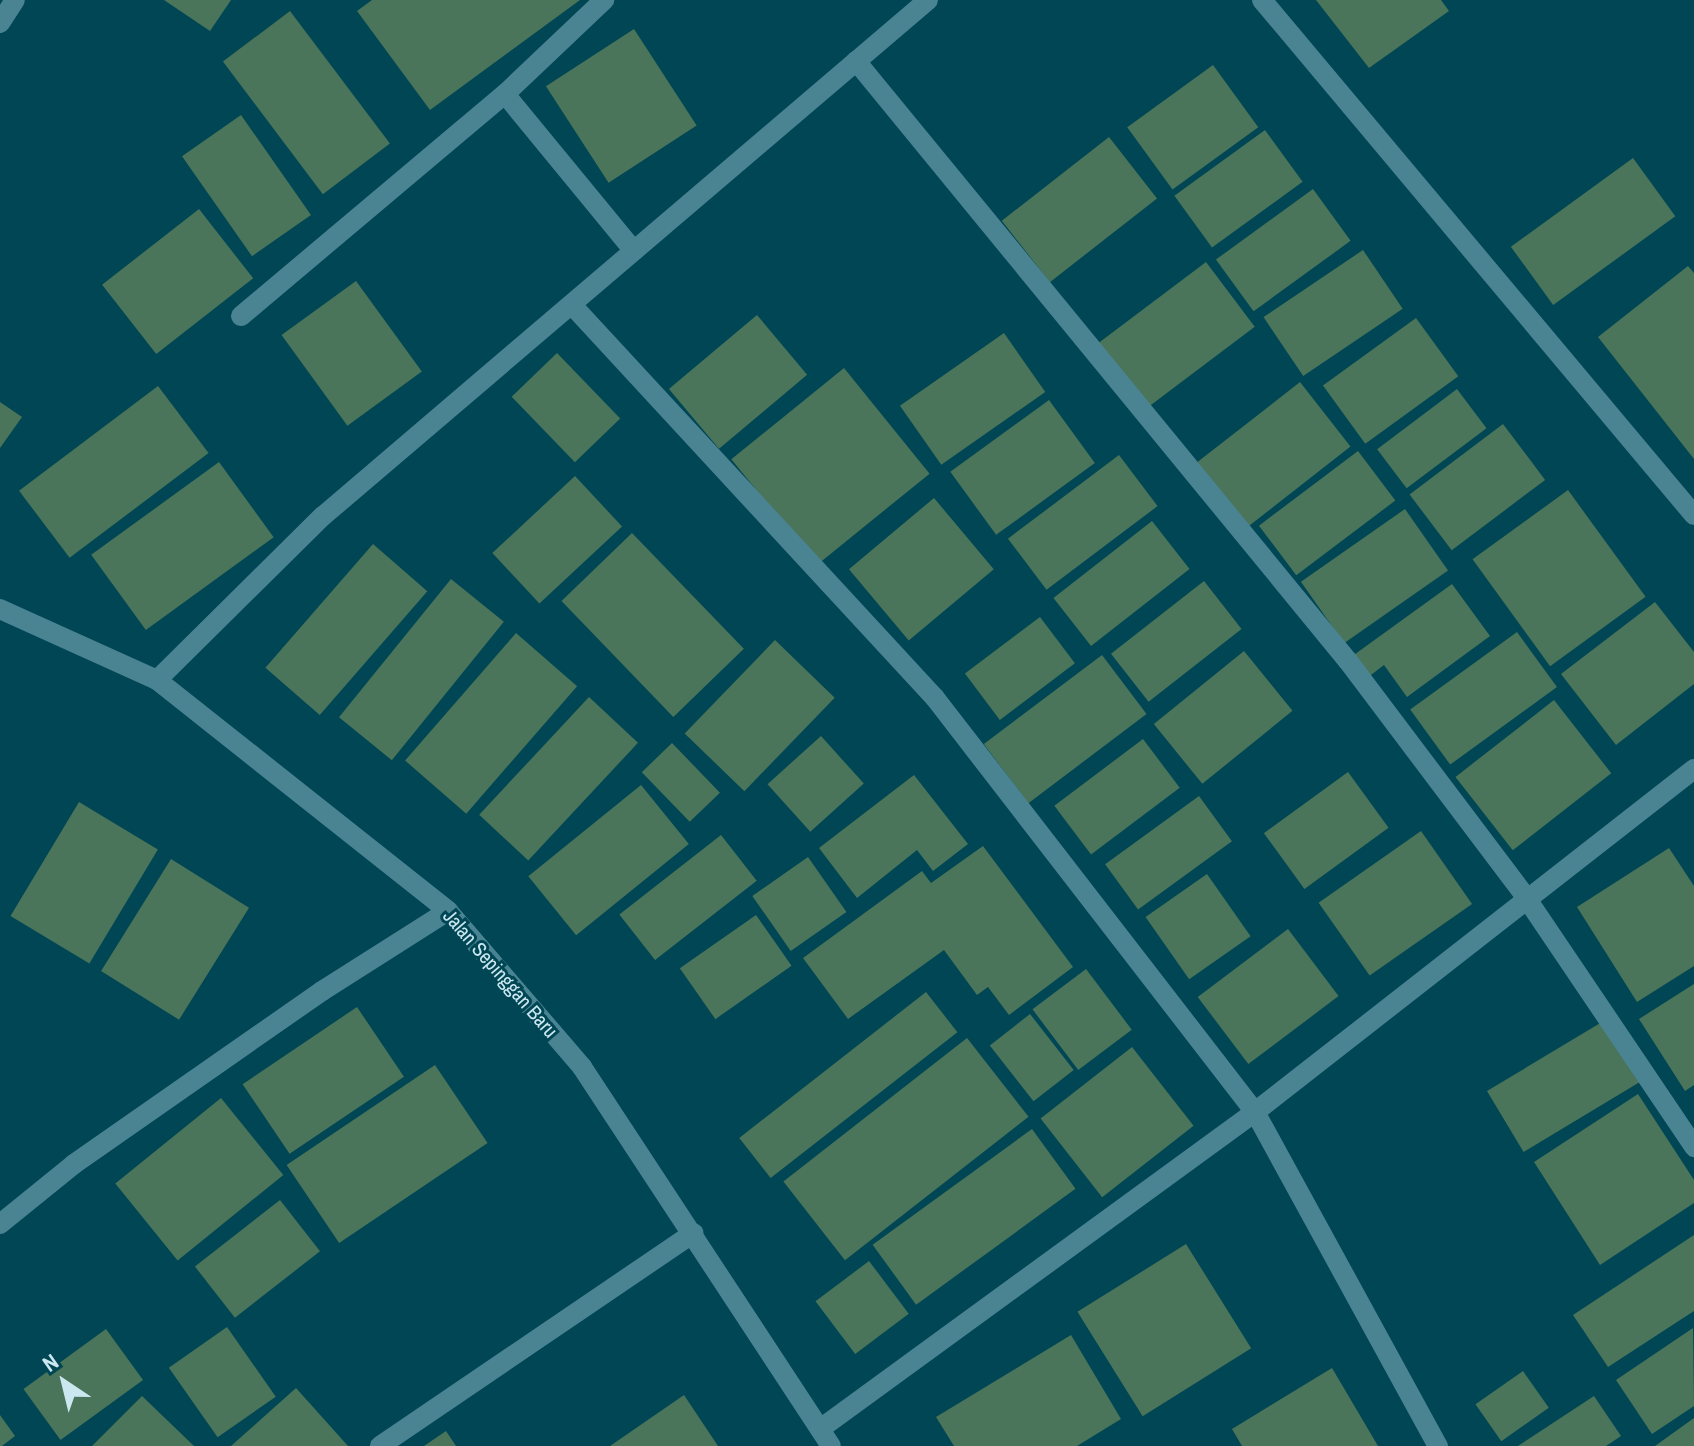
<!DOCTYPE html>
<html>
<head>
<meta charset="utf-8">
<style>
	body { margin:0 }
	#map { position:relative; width:1694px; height:1446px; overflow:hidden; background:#004654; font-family:"Archivo Narrow",sans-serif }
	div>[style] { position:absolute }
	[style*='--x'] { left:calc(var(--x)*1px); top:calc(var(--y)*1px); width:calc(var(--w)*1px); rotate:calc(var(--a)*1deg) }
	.building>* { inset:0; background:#4a755a; transform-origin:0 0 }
	.minor>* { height:20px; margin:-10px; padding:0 10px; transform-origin:10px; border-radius:10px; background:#4a8493 }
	span { translate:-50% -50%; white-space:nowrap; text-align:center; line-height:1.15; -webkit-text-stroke:6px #004654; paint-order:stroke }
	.street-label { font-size:20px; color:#cbe8f0 }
	.north { position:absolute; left:24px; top:1342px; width:80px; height:80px; -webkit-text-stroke:6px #004654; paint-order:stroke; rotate:325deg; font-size:22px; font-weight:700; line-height:32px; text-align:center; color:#cbe8f0 }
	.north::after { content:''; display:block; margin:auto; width:28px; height:36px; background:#cbe8f0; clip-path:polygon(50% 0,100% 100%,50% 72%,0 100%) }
</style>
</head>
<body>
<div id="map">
	<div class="building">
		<i style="clip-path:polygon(164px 0,231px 0,210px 31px)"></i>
		<i style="clip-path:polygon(372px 0,580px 0,430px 110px,357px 11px)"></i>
		<i style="clip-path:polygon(1316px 0,1441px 0,1449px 11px,1369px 68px)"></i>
		<i style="left:290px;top:11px;width:166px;height:84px;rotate:53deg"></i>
		<i style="left:634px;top:29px;width:115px;height:105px;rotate:57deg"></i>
		<i style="left:1213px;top:65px;width:77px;height:106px;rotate:54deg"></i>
		<i style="left:241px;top:115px;width:122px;height:72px;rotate:55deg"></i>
		<i style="left:1265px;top:130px;width:64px;height:112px;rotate:54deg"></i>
		<i style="left:1109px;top:137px;width:78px;height:136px;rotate:52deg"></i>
		<i style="left:1633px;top:158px;width:72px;height:151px;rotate:54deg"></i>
		<i style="left:1313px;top:189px;width:64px;height:120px;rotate:54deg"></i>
		<i style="left:199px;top:209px;width:88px;height:123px;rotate:52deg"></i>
		<i style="left:1363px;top:250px;width:71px;height:120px;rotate:56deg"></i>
		<i style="left:1206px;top:262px;width:81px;height:135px;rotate:53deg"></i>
		<i style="clip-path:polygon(1688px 266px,1694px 273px,1694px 459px,1598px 337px)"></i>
		<i style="left:356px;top:281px;width:112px;height:92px;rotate:54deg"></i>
		<i style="left:757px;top:315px;width:78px;height:115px;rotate:50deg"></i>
		<i style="left:1416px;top:318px;width:72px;height:115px;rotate:54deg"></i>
		<i style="left:1004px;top:333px;width:72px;height:127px;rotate:55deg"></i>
		<i style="left:557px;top:353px;width:91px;height:63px;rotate:46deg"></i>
		<i style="left:844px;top:368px;width:136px;height:145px;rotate:51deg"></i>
		<i style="left:1300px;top:382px;width:82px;height:135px;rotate:52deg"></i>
		<i style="left:158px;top:386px;width:84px;height:174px;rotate:53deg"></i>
		<i style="left:1457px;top:389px;width:49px;height:100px;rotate:53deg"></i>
		<i style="left:1049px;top:400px;width:78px;height:122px;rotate:54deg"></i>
		<i style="clip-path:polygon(0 402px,22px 417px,0 448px)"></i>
		<i style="left:1503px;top:424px;width:70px;height:117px;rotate:53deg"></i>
		<i style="left:1358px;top:451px;width:62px;height:124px;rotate:53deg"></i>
		<i style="left:1119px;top:455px;width:64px;height:139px;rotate:53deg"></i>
		<i style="left:219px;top:462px;width:93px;height:158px;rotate:54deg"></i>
		<i style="left:575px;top:476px;width:69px;height:113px;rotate:47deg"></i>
		<i style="left:1568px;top:490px;width:132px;height:118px;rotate:54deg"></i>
		<i style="left:934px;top:498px;width:93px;height:111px;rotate:50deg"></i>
		<i style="left:1405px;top:509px;width:75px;height:127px;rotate:55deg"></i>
		<i style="left:1152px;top:521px;width:61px;height:125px;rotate:52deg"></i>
		<i style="left:632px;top:533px;width:161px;height:98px;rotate:46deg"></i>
		<i style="left:373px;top:544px;width:72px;height:164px;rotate:41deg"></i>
		<i style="left:451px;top:579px;width:68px;height:178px;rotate:39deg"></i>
		<i style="left:1204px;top:581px;width:61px;height:118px;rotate:52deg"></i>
		<i style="clip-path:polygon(1452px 584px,1490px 636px,1407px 697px,1384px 665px,1367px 678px,1351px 657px)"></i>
		<i style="clip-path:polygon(1655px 602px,1694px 652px,1694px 684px,1616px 745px,1561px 674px)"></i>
		<i style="left:1040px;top:617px;width:58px;height:94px;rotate:53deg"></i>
		<i style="left:1517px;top:632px;width:68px;height:132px;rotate:54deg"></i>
		<i style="left:516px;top:633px;width:81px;height:169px;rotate:41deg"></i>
		<i style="left:775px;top:640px;width:83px;height:130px;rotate:44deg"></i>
		<i style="left:1244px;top:651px;width:77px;height:116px;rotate:51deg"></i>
		<i style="left:1102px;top:655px;width:74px;height:148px;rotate:53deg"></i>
		<i style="left:589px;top:697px;width:67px;height:161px;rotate:43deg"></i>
		<i style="left:1554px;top:700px;width:93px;height:125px;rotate:52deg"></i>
		<i style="left:821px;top:736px;width:64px;height:72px;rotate:48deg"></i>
		<i style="left:1143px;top:739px;width:61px;height:111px;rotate:53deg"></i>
		<i style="left:672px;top:743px;width:69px;height:42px;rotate:46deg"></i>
		<i style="left:1348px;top:772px;width:69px;height:104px;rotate:54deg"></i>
		<i style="clip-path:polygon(914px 775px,968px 844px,933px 871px,917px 850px,857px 898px,819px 848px)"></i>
		<i style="left:641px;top:785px;width:76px;height:145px;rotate:51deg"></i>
		<i style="left:1199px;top:796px;width:56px;height:116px;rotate:54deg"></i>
		<i style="left:79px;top:802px;width:92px;height:133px;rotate:31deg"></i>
		<i style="left:1421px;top:831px;width:89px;height:125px;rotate:55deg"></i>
		<i style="left:721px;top:835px;width:58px;height:129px;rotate:52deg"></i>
		<i style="clip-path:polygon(983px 846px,1073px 967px,1009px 1015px,988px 987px,977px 995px,944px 950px,848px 1019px,803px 958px,922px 871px,931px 883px)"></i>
		<i style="clip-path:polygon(1669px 848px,1694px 886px,1694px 966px,1637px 1002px,1577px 907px)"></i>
		<i style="left:808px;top:857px;width:67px;height:68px;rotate:55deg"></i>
		<i style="left:171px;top:859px;width:92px;height:132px;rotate:32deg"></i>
		<i style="left:1207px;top:874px;width:76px;height:75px;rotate:55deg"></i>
		<i style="left:756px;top:915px;width:62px;height:93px;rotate:55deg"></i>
		<i style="left:1288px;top:929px;width:84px;height:113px;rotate:53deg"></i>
		<i style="left:1086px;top:969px;width:76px;height:67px;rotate:53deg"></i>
		<i style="clip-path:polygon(1694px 984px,1694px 1085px,1685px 1091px,1639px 1019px)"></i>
		<i style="left:926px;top:992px;width:51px;height:237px;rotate:52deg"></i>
		<i style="left:357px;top:1007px;width:84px;height:138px;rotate:56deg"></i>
		<i style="left:1030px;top:1014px;width:71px;height:51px;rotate:52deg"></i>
		<i style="left:1607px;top:1019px;width:71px;height:140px;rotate:59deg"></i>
		<i style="left:967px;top:1038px;width:100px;height:233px;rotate:52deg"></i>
		<i style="left:1132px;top:1047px;width:100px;height:116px;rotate:52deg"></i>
		<i style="left:435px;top:1065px;width:94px;height:179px;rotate:56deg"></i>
		<i style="clip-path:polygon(1638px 1094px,1694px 1180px,1694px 1203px,1600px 1265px,1534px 1162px)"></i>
		<i style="left:221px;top:1098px;width:99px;height:136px;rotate:51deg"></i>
		<i style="left:1032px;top:1129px;width:74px;height:197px;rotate:54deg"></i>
		<i style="left:280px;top:1200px;width:65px;height:108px;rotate:52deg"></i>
		<i style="clip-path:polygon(1694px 1235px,1694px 1311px,1608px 1367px,1573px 1315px)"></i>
		<i style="left:1186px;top:1244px;width:123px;height:128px;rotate:58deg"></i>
		<i style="left:869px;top:1261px;width:66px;height:67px;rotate:53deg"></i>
		<i style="left:227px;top:1327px;width:85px;height:71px;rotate:55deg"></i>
		<i style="clip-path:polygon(1693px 1328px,1694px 1406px,1652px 1434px,1616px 1380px)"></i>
		<i style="left:106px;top:1329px;width:63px;height:102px;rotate:54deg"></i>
		<i style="clip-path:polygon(1071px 1335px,1121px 1419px,1077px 1446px,954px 1446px,936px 1417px)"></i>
		<i style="clip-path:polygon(1332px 1368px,1378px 1446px,1242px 1446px,1232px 1429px)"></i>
		<i style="left:1523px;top:1371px;width:45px;height:58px;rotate:55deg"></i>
		<i style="clip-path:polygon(296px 1388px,348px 1446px,231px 1446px)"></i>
		<i style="clip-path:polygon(684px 1395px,718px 1446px,610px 1446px)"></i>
		<i style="clip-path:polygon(142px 1396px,194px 1446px,92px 1446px)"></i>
		<i style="clip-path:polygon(1594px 1396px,1621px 1436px,1606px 1446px,1518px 1446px)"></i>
		<i style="clip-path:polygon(0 1415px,15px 1436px,2px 1446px,0 1446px)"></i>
		<i style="clip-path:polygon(1694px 1418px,1694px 1446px,1655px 1446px)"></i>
		<i style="clip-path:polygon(446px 1431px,456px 1446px,424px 1446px)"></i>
	</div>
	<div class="minor">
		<i style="--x:1262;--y:0;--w:672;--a:50.01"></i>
		<i style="--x:0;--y:23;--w:27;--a:-57"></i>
		<i style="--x:856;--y:61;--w:776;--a:50.65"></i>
		<i style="--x:1348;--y:661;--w:294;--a:53"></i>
		<i style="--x:1525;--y:896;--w:303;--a:56"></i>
		<i style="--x:505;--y:94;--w:203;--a:50.6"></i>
		<i style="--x:572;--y:305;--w:535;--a:47.27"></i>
		<i style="--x:935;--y:698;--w:523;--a:52.3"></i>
		<i style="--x:1255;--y:1112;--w:381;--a:61.3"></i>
		<i style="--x:241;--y:316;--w:345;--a:-40.1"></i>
		<i style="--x:505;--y:94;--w:137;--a:-43.5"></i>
		<i style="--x:0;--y:609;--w:172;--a:24.3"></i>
		<i style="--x:157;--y:680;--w:372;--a:38.4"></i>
		<i style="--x:448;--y:911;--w:206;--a:49.3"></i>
		<i style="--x:582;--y:1067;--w:453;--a:56.7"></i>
		<i style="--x:157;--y:680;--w:233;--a:-44.7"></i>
		<i style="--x:323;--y:516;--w:795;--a:-40.46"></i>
		<i style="--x:0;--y:1224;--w:95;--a:-39"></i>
		<i style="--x:74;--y:1164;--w:302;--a:-34.9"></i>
		<i style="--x:322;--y:991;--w:149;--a:-32.4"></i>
		<i style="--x:820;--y:1429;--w:538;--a:-36.08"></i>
		<i style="--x:1255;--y:1112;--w:557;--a:-38"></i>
		<i style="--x:380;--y:1446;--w:379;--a:-34.2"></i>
	</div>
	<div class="street-label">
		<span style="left:501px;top:973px;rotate:49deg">Jalan Sepinggan Baru</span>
	</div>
	<div class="north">N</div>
</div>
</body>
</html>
